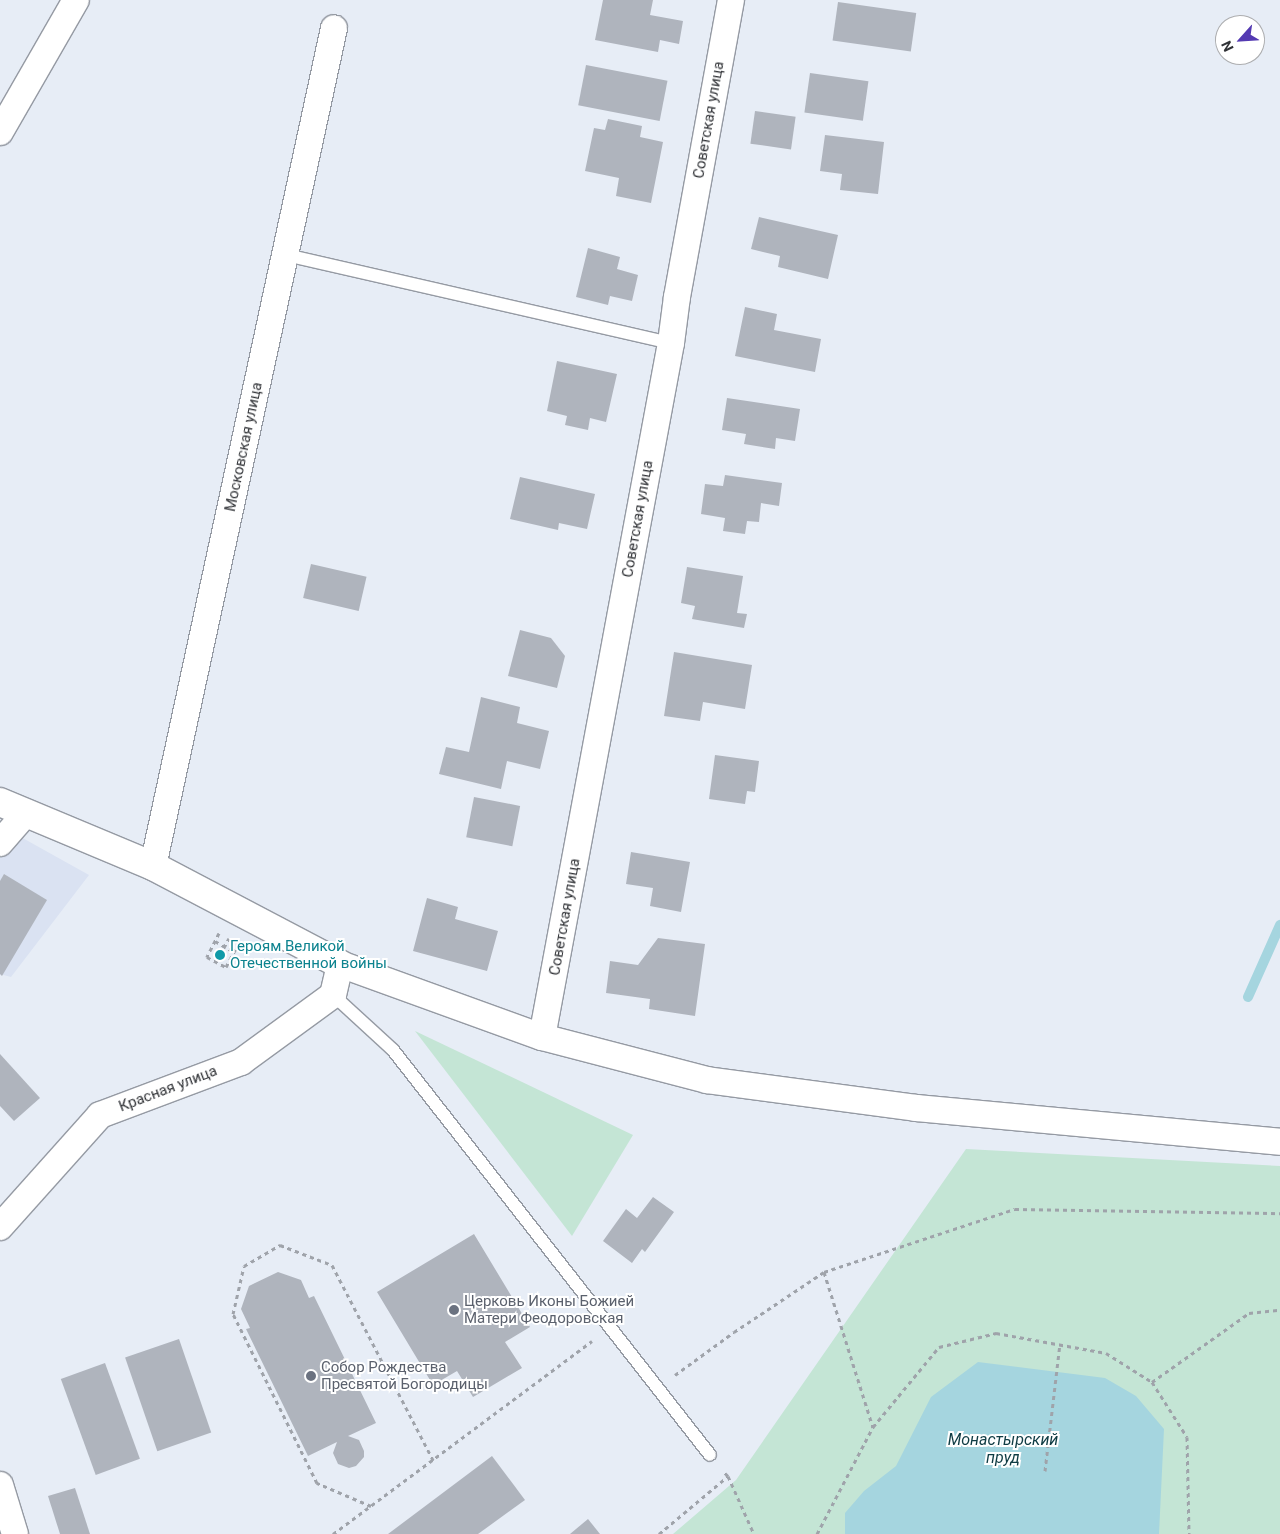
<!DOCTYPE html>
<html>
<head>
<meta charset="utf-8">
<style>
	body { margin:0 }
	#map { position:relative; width:1280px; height:1534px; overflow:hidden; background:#e7edf6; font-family:Roboto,sans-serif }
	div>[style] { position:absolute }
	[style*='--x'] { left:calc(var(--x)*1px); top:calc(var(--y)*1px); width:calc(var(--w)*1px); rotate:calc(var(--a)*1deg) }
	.built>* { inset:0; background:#dae2f2 }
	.green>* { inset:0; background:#c4e5d5 }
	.water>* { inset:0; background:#a5d5df }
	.stream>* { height:10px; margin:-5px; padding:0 5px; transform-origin:5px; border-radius:5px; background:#a5d5df }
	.building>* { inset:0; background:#afb4bd; transform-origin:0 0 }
	.path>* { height:3px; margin-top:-1.5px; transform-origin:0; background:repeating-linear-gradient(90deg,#9fa3aa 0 4px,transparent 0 8px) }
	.roads { filter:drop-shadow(1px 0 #959aa3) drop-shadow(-1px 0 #959aa3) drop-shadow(0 1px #959aa3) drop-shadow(0 -1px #959aa3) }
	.lane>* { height:12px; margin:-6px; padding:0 6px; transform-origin:6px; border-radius:6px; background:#fff }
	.street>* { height:26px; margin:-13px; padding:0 13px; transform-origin:13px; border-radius:13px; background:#fff }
	.secondary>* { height:28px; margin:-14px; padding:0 14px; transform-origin:14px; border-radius:14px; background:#fff }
	.dots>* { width:14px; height:14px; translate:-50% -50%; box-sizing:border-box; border:2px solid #fff; border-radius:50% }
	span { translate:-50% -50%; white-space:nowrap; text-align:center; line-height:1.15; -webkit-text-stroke:4px #fff; paint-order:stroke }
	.street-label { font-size:15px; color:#303236 }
	.culture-label { font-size:15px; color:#0d838f }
	.left { translate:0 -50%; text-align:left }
	.worship-label { font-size:15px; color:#5b616d }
	.water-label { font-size:16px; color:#0f3c44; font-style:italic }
	.north { position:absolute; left:1215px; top:15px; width:50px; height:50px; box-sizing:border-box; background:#fff; border:1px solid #acadaf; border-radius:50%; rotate:244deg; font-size:14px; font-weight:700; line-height:20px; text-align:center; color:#303236 }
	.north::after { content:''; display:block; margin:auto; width:18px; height:22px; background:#543ab2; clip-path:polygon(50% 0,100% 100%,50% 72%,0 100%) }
</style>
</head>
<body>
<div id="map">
	<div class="built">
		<i style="clip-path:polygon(19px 836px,89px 875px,11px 977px,0 974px,0 857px)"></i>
	</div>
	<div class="green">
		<i style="clip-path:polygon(415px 1031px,633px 1135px,572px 1236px)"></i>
		<i style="clip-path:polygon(966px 1149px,1280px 1166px,1280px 1534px,673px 1534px,736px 1480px)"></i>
	</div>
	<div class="water">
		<i style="clip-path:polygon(978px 1362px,1105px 1378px,1136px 1396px,1164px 1429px,1159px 1534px,845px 1534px,845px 1513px,864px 1491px,896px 1466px,931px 1397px)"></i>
	</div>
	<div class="stream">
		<i style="--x:1248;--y:997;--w:79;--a:-66"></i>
	</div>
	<div class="building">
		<i style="clip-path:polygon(603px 0,653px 0,650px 15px,683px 21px,679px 44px,660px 40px,658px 52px,595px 40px)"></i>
		<i style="left:838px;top:2px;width:79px;height:39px;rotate:8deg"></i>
		<i style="left:586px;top:65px;width:83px;height:41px;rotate:11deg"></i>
		<i style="left:810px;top:73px;width:59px;height:40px;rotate:8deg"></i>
		<i style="left:755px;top:111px;width:41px;height:33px;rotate:8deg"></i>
		<i style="clip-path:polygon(608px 119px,642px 126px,640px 137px,663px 142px,651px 203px,616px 196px,619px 178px,585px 171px,594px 128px,605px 130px)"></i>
		<i style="clip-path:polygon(825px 135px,884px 142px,878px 194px,840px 190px,842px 174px,820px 171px)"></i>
		<i style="clip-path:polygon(759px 217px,838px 235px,828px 279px,778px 267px,780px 256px,751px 249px)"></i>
		<i style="clip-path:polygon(588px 248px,620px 257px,617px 269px,638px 275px,632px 301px,610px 296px,608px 305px,576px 297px)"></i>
		<i style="clip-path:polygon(745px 307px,777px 314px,774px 330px,821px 339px,815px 372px,735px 356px)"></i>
		<i style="clip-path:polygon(557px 361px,617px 374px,606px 422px,590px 418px,588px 430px,565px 425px,567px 416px,547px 411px)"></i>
		<i style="clip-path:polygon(727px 398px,800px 409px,795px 441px,776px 438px,775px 449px,744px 444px,746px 434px,722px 430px)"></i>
		<i style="clip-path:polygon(725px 475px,782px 483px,779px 506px,761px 503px,759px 522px,747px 521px,745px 534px,723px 531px,725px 518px,701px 514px,705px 484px,723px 486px)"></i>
		<i style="clip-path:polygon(520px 477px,595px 494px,587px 529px,559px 523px,558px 530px,510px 519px)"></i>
		<i style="left:311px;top:564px;width:57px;height:35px;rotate:13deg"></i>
		<i style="clip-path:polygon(687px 567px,743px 576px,737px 613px,747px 614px,744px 628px,692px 619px,695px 606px,681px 603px)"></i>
		<i style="clip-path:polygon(520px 630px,551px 638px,565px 656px,557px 688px,508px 676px)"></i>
		<i style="clip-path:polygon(674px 652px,752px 665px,745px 709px,703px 702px,700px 721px,664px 716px)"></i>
		<i style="clip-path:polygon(481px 697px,520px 707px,517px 723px,549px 731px,540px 769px,507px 761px,501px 789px,439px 774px,446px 747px,469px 752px)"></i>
		<i style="clip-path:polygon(715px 755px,759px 761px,755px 792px,747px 791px,745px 804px,709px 799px)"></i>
		<i style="left:474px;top:797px;width:47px;height:41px;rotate:11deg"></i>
		<i style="clip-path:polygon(631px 852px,690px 862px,681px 912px,650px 906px,653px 888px,626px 884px)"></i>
		<i style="clip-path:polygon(4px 874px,47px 900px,2px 976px,0 974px,0 881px)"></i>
		<i style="clip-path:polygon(427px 898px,458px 907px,455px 919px,498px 931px,487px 971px,413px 951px)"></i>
		<i style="clip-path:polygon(658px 938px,705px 944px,695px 1016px,649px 1009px,650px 999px,606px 993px,610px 961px,638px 965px)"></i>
		<i style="clip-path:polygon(0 1054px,40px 1098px,14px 1121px,0 1106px)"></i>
		<i style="clip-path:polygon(653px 1197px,674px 1212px,645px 1252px,642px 1249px,632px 1263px,603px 1241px,626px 1209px,637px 1218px)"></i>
		<i style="clip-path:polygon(474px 1234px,530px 1327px,505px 1342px,522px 1368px,473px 1397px,457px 1371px,433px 1385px,377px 1292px)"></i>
		<i style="clip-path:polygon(278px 1272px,301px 1280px,309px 1298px,314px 1296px,376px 1423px,348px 1436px,359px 1440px,364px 1451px,364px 1457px,356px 1466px,349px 1468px,338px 1464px,333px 1453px,337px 1442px,308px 1456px,246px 1329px,250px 1328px,241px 1309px,249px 1286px)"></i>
		<i style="left:179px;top:1339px;width:99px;height:57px;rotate:71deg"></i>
		<i style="left:105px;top:1363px;width:102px;height:47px;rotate:70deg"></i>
		<i style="clip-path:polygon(492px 1456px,525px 1500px,478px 1534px,388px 1534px)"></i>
		<i style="clip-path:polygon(75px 1488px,90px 1534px,60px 1534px,48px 1496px)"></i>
		<i style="clip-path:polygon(588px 1519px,600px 1534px,570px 1534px)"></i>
	</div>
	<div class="path">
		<i style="--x:219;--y:933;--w:27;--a:117"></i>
		<i style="--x:207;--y:957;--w:21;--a:28"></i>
		<i style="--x:226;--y:967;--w:26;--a:-62"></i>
		<i style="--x:215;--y:941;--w:22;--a:30"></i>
		<i style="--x:220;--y:955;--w:19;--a:-62"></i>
		<i style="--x:824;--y:1272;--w:163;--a:72.5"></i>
		<i style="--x:675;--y:1375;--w:73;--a:-36.1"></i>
		<i style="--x:734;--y:1332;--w:108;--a:-33.7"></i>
		<i style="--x:824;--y:1272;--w:201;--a:-18.3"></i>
		<i style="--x:1015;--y:1209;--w:265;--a:0.9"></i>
		<i style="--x:1152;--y:1382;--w:119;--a:-35.4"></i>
		<i style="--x:1249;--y:1313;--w:31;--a:-6"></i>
		<i style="--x:1045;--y:1471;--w:128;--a:-83.3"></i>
		<i style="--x:728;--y:1476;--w:64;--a:65.9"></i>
		<i style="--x:371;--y:1506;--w:59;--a:-156.9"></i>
		<i style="--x:317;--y:1483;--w:189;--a:-116.4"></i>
		<i style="--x:233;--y:1314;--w:49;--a:-77.1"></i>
		<i style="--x:244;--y:1266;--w:42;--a:-30.3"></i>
		<i style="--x:280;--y:1245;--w:56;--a:21"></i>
		<i style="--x:332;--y:1265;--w:220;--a:62.6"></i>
		<i style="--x:333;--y:1534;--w:323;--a:-36.7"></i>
		<i style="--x:659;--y:1534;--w:90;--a:-40"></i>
		<i style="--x:728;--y:1476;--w:7;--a:-135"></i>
		<i style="--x:817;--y:1534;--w:121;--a:-62.4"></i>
		<i style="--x:873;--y:1427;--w:104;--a:-50.5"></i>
		<i style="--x:939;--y:1347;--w:59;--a:-13.8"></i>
		<i style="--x:996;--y:1333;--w:112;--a:10.3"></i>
		<i style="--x:1106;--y:1353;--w:54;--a:32.2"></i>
		<i style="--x:1152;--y:1382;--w:65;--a:57.5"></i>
		<i style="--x:1187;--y:1437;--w:97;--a:88.8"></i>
	</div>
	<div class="roads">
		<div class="lane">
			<i style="--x:286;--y:255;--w:395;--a:12.9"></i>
			<i style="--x:333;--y:995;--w:81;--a:42.5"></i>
			<i style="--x:393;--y:1050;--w:514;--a:51.95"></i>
		</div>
		<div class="street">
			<i style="--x:0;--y:132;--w:152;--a:-60.1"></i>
			<i style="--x:0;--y:843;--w:40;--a:-49"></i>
			<i style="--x:153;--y:866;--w:857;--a:-77.81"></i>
			<i style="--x:542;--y:1037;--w:706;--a:-79.47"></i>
			<i style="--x:671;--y:343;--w:46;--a:-82.6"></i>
			<i style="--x:677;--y:297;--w:302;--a:-79.7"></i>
			<i style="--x:0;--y:1227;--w:150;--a:-48.2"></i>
			<i style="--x:100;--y:1115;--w:151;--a:-20.6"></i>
			<i style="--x:241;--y:1062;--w:114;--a:-36.1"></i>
			<i style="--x:333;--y:995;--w:32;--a:-77"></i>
			<i style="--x:340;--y:964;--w:215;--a:19.9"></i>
			<i style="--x:542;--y:1037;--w:171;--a:14.6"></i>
			<i style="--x:707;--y:1080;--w:211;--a:7.6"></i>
			<i style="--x:916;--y:1108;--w:366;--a:5.3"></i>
			<i style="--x:0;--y:1485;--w:51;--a:73"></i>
		</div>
		<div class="secondary">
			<i style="--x:0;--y:802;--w:166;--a:22.7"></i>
			<i style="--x:153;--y:866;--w:211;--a:27.7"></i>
		</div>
	</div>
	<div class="dots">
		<i style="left:220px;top:955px;background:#0f9aa8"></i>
		<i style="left:454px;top:1310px;background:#6b7280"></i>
		<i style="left:311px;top:1376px;background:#6b7280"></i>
	</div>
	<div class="street-label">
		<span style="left:709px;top:120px;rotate:-80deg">Советская улица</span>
		<span style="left:244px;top:447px;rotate:-78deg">Московская улица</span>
		<span style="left:638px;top:519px;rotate:-80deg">Советская улица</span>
		<span style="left:565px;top:917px;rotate:-80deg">Советская улица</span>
		<span style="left:168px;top:1089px;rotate:-21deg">Красная улица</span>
	</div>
	<div class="culture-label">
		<span class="left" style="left:230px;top:955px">Героям Великой<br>Отечественной войны</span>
	</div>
	<div class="worship-label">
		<span class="left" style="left:464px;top:1310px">Церковь Иконы Божией<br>Матери Феодоровская</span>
		<span class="left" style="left:321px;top:1376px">Собор Рождества<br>Пресвятой Богородицы</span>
	</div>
	<div class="water-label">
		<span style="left:1003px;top:1449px">Монастырский<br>пруд</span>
	</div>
	<div class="north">N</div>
</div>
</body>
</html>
